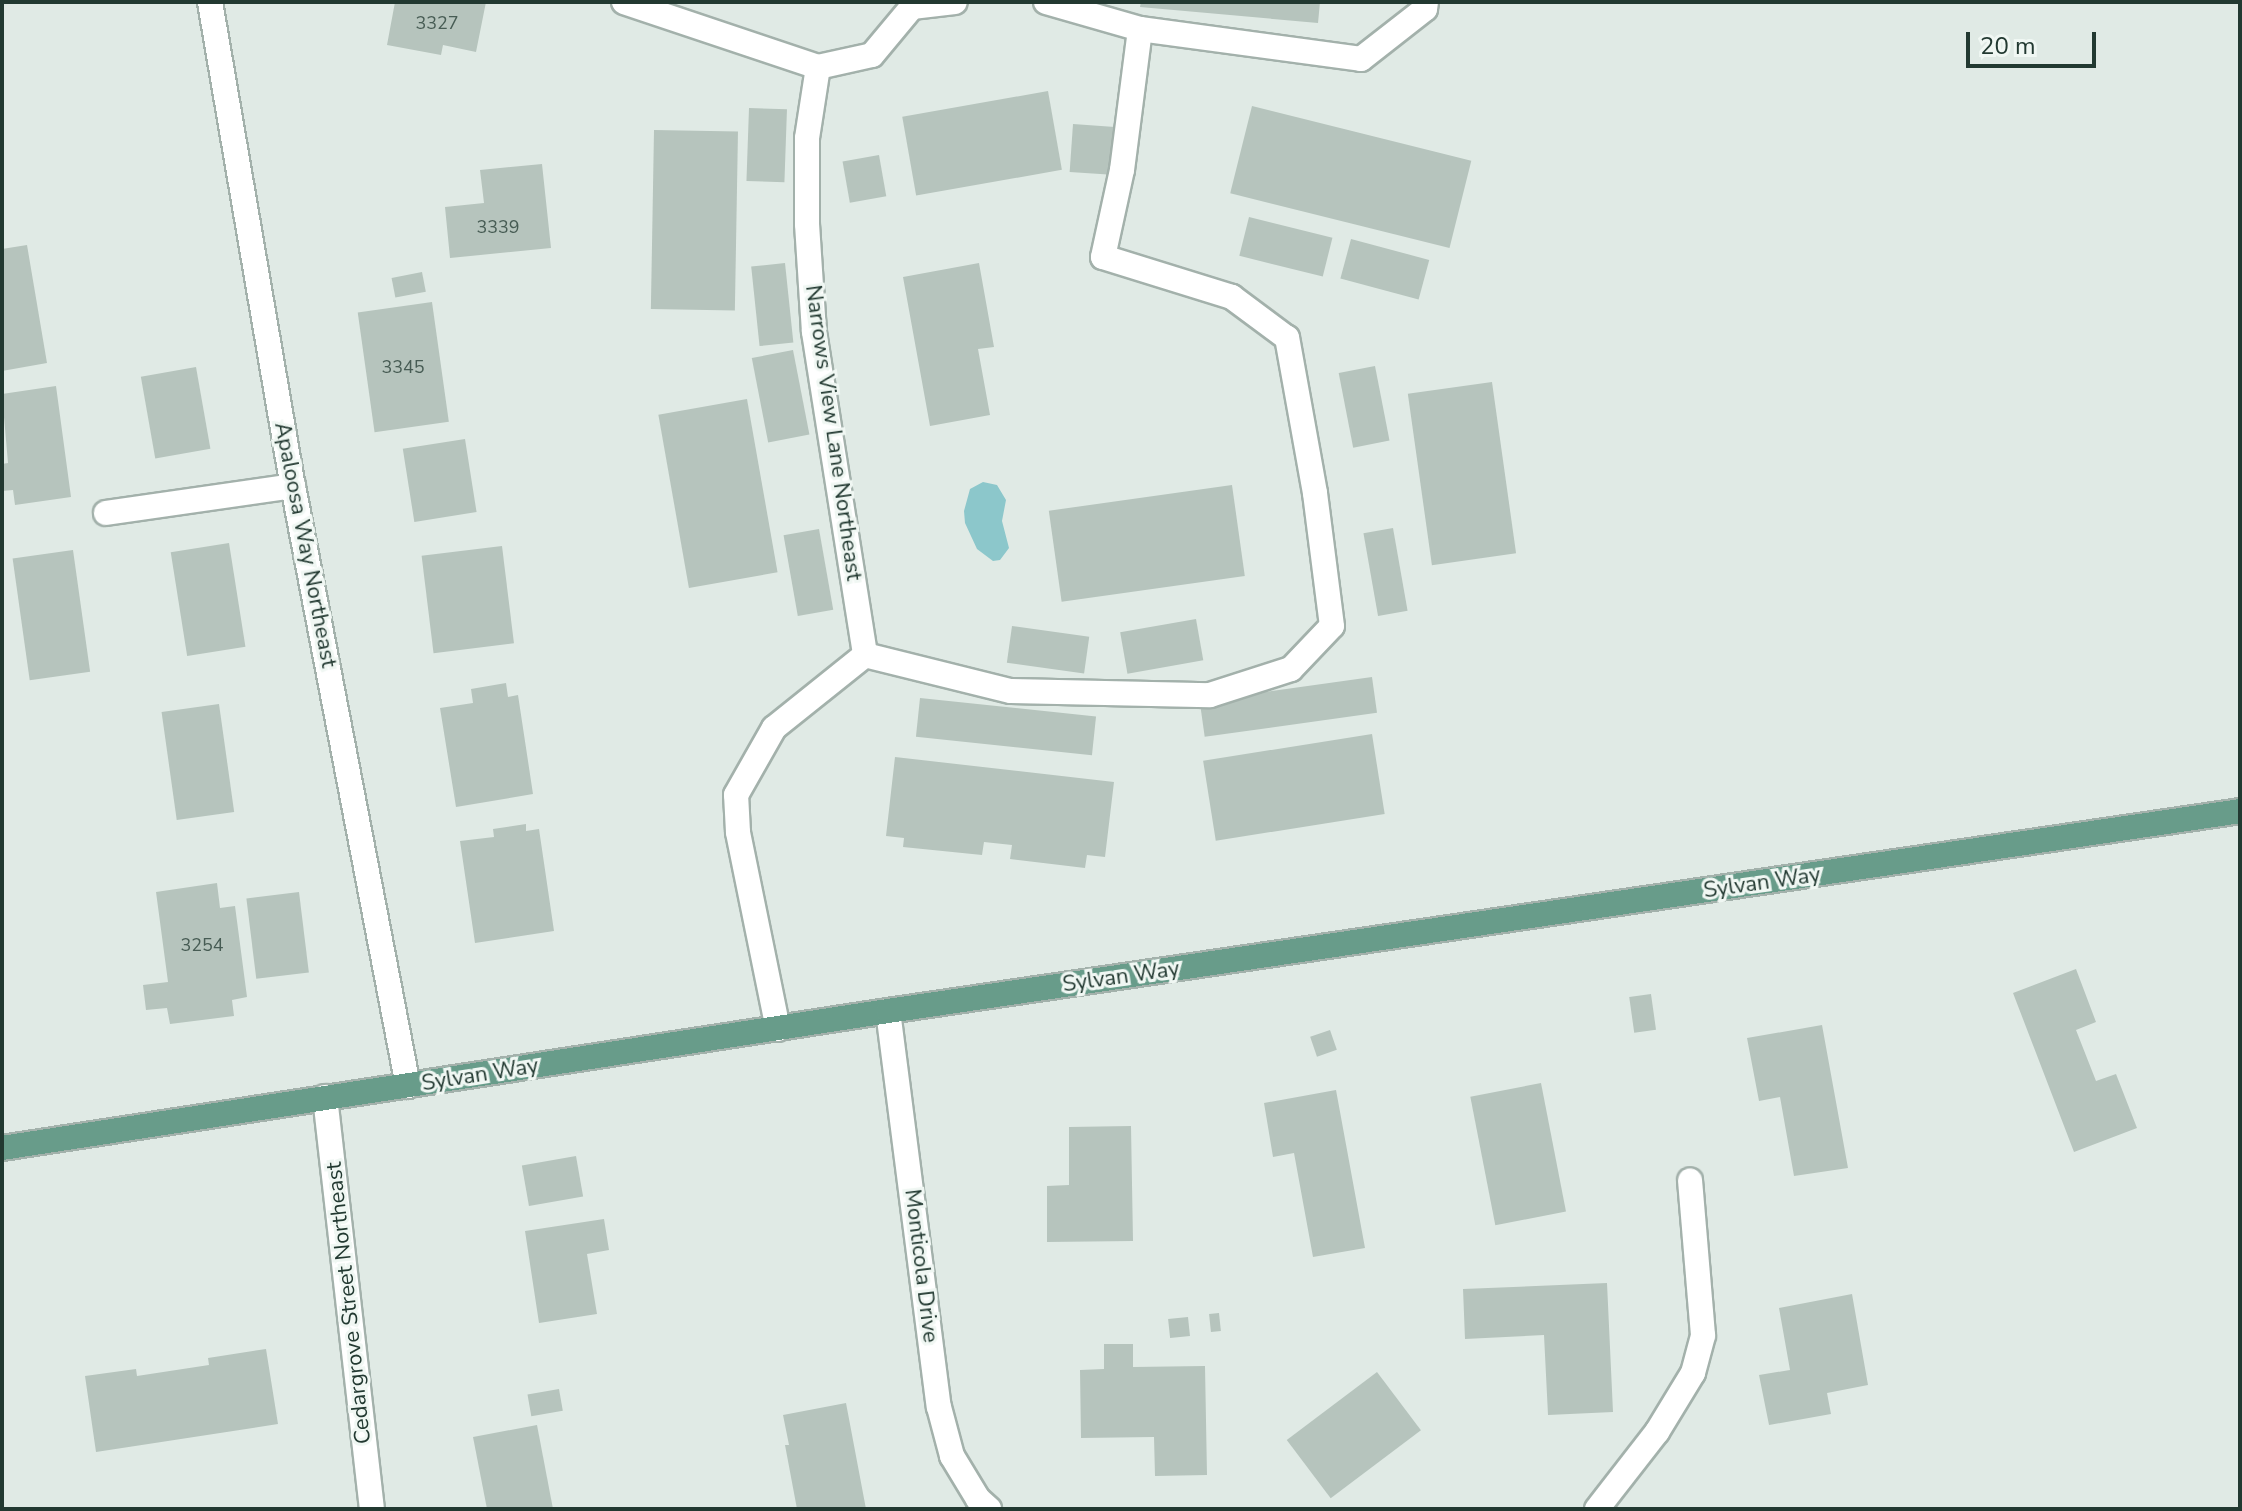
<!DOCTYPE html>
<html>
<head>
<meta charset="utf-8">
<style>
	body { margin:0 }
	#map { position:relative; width:2242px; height:1511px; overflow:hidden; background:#e0eae5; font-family:"Nunito Sans",sans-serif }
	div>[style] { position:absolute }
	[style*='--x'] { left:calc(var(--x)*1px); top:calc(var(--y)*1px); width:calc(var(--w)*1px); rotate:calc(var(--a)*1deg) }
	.water>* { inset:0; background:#8cc7cb }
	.building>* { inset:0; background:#b6c4bd; transform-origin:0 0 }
	.roads { filter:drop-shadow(2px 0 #a3b1ab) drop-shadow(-2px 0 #a3b1ab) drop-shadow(0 2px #a3b1ab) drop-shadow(0 -2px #a3b1ab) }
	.minor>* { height:24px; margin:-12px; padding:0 12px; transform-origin:12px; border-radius:12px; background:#fff }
	.major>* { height:24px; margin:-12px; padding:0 12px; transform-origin:12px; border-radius:12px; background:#689c8a }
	span { translate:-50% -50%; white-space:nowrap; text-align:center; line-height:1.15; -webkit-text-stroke:6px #f0f7f3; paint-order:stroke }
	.number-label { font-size:18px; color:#475c54 }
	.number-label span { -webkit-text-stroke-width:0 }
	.street-label { font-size:22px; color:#223931 }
	.frame { position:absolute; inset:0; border:4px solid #223931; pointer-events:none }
	.scale { position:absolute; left:1966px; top:32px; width:130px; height:36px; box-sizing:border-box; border:4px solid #223931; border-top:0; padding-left:10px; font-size:24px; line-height:28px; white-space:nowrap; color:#223931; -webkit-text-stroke:6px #f0f7f3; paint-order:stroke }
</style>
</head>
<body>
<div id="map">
	<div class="water">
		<i style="clip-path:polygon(983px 482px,997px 485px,1006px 500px,1002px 521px,1009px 548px,1000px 560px,993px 561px,977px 549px,965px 523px,964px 511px,970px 489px)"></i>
	</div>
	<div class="building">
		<i style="clip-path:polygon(395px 2px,486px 2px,476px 52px,443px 45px,441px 55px,387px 45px)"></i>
		<i style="clip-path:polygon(1141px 2px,1320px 2px,1318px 23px,1140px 7px)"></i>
		<i style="left:1048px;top:91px;width:80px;height:148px;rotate:80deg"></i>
		<i style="left:1252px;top:106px;width:226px;height:90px;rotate:14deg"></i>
		<i style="left:749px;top:108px;width:38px;height:73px;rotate:2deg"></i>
		<i style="left:1073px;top:124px;width:42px;height:48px;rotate:4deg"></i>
		<i style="left:654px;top:130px;width:84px;height:179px;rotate:1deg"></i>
		<i style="left:879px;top:155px;width:42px;height:37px;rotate:80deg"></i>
		<i style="clip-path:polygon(542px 164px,551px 248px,450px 258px,445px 207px,484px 203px,480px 170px)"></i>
		<i style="left:1249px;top:217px;width:86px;height:40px;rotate:14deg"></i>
		<i style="left:1351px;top:239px;width:81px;height:41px;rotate:15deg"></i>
		<i style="clip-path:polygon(27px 245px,47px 363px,2px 371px,2px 249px)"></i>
		<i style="left:785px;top:263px;width:80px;height:34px;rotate:84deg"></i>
		<i style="clip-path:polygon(979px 263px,994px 347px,978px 349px,990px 415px,930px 426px,903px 277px)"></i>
		<i style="left:422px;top:272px;width:20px;height:31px;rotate:79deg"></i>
		<i style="left:432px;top:302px;width:121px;height:75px;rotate:82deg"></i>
		<i style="left:793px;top:350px;width:86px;height:42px;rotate:79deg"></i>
		<i style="left:1375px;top:366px;width:76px;height:37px;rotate:79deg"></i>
		<i style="left:196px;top:367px;width:83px;height:56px;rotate:80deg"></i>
		<i style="left:1492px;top:382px;width:173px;height:85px;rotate:82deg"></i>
		<i style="clip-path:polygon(56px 386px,71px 497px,15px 505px,13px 490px,2px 491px,2px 464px,8px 463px,2px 394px)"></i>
		<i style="left:747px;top:399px;width:176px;height:90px;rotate:80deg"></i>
		<i style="left:465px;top:439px;width:74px;height:63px;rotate:81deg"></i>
		<i style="left:1232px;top:485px;width:92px;height:185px;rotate:82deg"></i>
		<i style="left:1393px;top:528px;width:84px;height:30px;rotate:80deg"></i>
		<i style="left:819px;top:529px;width:82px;height:36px;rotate:80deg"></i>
		<i style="left:229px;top:543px;width:105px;height:59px;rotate:81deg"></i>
		<i style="left:502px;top:546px;width:98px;height:81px;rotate:83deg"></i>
		<i style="left:73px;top:550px;width:123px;height:61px;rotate:82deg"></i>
		<i style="left:1196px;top:619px;width:42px;height:77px;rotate:80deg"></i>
		<i style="left:1012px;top:626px;width:78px;height:37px;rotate:8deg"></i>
		<i style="left:1372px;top:677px;width:36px;height:174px;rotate:82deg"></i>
		<i style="clip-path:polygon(506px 683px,508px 697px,518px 695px,533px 794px,456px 807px,440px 708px,473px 703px,471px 689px)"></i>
		<i style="left:920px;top:698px;width:177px;height:39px;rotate:6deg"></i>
		<i style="left:219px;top:704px;width:109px;height:58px;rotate:82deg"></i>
		<i style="left:1372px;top:734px;width:81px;height:171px;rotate:81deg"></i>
		<i style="clip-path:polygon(895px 757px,1114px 782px,1105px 857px,1087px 855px,1085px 868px,1010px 859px,1012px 845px,984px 842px,982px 855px,903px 847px,904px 838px,886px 836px)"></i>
		<i style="clip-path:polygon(526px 824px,526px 831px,539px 829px,554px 931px,475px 943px,460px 841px,494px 837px,493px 829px)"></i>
		<i style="clip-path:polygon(217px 883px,220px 908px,235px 906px,247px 997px,232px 1000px,234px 1016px,170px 1024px,167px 1008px,146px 1010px,143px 985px,168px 982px,156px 892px)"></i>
		<i style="left:299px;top:892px;width:81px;height:53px;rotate:83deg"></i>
		<i style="clip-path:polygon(2076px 969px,2096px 1022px,2076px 1030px,2096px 1081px,2116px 1074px,2137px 1128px,2074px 1152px,2013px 993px)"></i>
		<i style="left:1651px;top:994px;width:36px;height:22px;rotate:82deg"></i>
		<i style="clip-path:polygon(1822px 1025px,1848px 1168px,1794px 1176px,1780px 1097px,1759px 1101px,1747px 1038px)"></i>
		<i style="left:1330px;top:1030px;width:21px;height:21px;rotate:71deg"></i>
		<i style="left:1541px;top:1083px;width:131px;height:72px;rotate:79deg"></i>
		<i style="clip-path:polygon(1336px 1090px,1365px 1248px,1313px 1257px,1294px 1153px,1273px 1157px,1264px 1103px)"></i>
		<i style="clip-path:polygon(1131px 1126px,1133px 1241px,1047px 1242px,1047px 1186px,1069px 1185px,1069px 1127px)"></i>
		<i style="left:576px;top:1156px;width:41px;height:55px;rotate:80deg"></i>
		<i style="clip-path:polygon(604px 1219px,609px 1250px,587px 1254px,597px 1314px,539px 1323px,525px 1231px)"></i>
		<i style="clip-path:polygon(1607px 1283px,1613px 1412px,1548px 1415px,1544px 1335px,1465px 1339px,1463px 1289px)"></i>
		<i style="clip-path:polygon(1852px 1294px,1868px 1385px,1827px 1393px,1831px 1414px,1769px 1425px,1759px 1375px,1790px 1370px,1779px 1308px)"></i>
		<i style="left:1219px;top:1313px;width:18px;height:10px;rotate:84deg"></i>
		<i style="left:1188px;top:1317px;width:19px;height:20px;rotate:84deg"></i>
		<i style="clip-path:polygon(1104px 1344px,1133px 1344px,1133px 1367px,1205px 1366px,1207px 1475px,1155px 1476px,1154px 1437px,1081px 1438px,1080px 1370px,1104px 1369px)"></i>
		<i style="clip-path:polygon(266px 1349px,278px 1424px,96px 1452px,85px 1376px,136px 1369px,137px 1376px,209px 1365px,208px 1358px)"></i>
		<i style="left:1377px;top:1372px;width:73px;height:113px;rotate:53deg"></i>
		<i style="left:559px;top:1389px;width:22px;height:32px;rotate:80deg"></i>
		<i style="clip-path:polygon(846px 1403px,866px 1509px,797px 1509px,785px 1445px,789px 1445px,783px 1415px)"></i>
		<i style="clip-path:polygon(537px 1425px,553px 1509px,487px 1509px,473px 1437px)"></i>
	</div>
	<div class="roads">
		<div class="minor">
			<i style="--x:210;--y:2;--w:491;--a:80.3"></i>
			<i style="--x:293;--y:486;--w:611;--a:79.15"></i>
			<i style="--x:624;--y:2;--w:205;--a:18.5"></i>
			<i style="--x:818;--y:67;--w:55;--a:-12.5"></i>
			<i style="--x:872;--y:55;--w:62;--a:-50.2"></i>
			<i style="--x:912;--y:7;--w:43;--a:-6.6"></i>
			<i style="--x:1046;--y:2;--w:98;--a:16"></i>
			<i style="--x:1140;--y:29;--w:223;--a:7.7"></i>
			<i style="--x:1361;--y:59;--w:81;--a:-38"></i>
			<i style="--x:1425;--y:9;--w:7;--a:-82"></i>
			<i style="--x:818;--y:67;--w:72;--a:98.8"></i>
			<i style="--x:807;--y:138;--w:86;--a:90"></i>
			<i style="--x:807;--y:224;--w:108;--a:86.3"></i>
			<i style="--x:814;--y:332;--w:327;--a:81"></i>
			<i style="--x:106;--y:513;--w:189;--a:-8.2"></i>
			<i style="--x:888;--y:1011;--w:399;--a:82.7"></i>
			<i style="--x:939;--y:1407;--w:51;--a:75.1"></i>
			<i style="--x:952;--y:1456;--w:50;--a:58.8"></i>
			<i style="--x:978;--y:1499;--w:15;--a:42"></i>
			<i style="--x:778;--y:1029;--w:201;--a:-101.5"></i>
			<i style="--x:738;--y:832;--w:37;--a:-93"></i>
			<i style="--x:736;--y:795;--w:77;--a:-60.4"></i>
			<i style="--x:774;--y:728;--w:117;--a:-38.7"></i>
			<i style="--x:865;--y:655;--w:150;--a:13.9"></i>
			<i style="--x:1011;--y:691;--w:199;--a:1.2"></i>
			<i style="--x:1210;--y:695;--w:85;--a:-17.8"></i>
			<i style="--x:1291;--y:669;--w:59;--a:-46.4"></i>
			<i style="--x:1332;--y:626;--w:134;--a:-97.3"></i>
			<i style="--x:1315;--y:493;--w:158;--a:-100.2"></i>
			<i style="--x:1287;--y:338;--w:69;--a:-143.3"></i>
			<i style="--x:1232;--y:297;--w:135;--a:-162.8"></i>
			<i style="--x:1103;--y:257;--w:89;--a:-77.7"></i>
			<i style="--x:1122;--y:170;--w:142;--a:-82.7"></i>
			<i style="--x:325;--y:1097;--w:415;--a:83.5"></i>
			<i style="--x:1597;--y:1509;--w:98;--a:-52.1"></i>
			<i style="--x:1657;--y:1432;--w:69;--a:-58.6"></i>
			<i style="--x:1693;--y:1373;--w:39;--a:-75"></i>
			<i style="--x:1703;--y:1335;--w:155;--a:-94.8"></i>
		</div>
		<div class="major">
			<i style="--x:2;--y:1148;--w:897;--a:-8.79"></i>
			<i style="--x:888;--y:1011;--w:1367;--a:-8.41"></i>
		</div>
	</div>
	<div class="number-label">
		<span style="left:437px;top:23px">3327</span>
		<span style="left:498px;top:227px">3339</span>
		<span style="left:403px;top:367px">3345</span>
		<span style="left:202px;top:945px">3254</span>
	</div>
	<div class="street-label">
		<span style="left:833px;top:433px;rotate:82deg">Narrows View Lane Northeast</span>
		<span style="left:305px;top:545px;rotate:79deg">Apaloosa Way Northeast</span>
		<span style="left:1762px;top:883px;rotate:-8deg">Sylvan Way</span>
		<span style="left:1121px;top:977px;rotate:-8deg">Sylvan Way</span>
		<span style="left:480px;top:1075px;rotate:-9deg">Sylvan Way</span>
		<span style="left:921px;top:1266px;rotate:83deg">Monticola Drive</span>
		<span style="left:349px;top:1303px;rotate:-96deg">Cedargrove Street Northeast</span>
	</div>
	<div class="frame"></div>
	<div class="scale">20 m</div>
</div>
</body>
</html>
